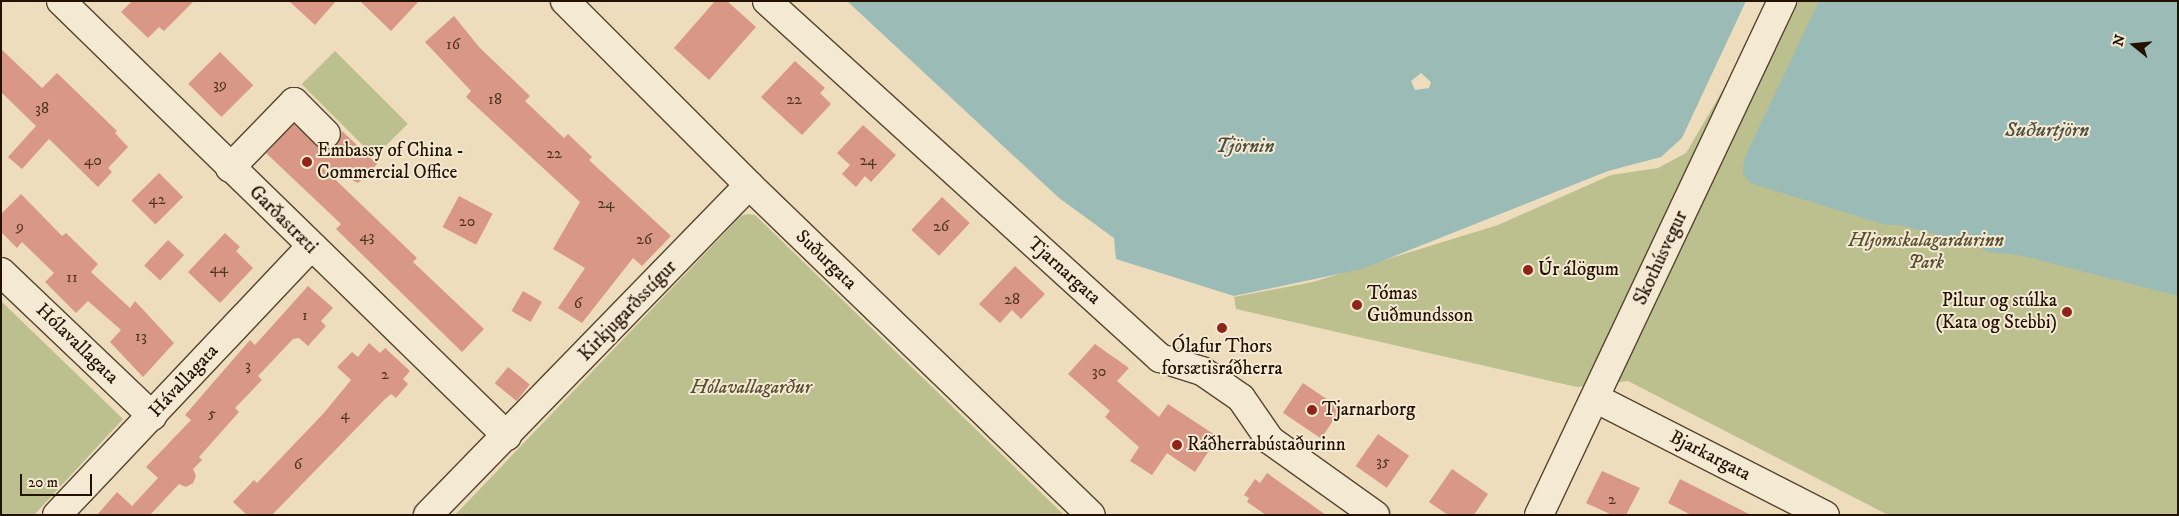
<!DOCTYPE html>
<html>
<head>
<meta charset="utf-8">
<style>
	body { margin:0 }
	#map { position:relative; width:2179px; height:516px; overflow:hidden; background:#eeddbc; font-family:"IM FELL DW Pica",serif }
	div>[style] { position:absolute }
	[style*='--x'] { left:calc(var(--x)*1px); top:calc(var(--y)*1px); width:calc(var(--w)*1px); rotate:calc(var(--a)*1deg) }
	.green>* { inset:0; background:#bbc08e; transform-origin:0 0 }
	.water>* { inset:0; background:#9bbbb7 }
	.building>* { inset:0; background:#d89885; transform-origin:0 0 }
	.roads { filter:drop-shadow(1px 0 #56452f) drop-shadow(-1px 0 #56452f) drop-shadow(0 1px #56452f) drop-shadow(0 -1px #56452f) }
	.minor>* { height:28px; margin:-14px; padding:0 14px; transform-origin:14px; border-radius:14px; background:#f4e9d3 }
	.dots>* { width:14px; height:14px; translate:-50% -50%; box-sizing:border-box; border:2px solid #f4e9d3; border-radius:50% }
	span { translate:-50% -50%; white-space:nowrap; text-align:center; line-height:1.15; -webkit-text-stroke:4px #f4e9d3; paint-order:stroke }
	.number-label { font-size:16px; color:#503421 }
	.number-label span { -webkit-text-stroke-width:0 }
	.poi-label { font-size:19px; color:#231200 }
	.left { translate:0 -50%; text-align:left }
	.right { translate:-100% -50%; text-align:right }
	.street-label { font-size:19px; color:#231200 }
	.park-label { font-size:19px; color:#584f32; font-style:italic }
	.water-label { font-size:20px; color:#4d4d40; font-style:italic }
	.frame { position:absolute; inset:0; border:2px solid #231200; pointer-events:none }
	.north { position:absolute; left:2109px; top:20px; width:50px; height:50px; -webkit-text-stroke:4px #f4e9d3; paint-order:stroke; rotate:287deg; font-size:14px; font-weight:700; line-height:20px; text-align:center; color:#231200 }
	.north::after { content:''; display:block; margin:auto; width:18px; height:22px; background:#231200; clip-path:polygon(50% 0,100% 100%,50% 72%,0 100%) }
	.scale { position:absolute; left:20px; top:474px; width:72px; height:22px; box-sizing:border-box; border:2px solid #231200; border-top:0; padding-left:6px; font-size:15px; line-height:18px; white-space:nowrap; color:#231200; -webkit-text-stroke:4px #f4e9d3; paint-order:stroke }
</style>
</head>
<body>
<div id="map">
	<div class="green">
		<i style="clip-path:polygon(1775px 1px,2178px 1px,2178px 515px,1888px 515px,1628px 381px,1577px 387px,1236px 309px,1234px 297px,1313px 282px,1498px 225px,1611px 175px,1658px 168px,1686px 153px)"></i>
		<i style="left:335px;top:51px;width:103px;height:47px;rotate:45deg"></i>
		<i style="clip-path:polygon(747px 214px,755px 215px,1064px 515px,455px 515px,741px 216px)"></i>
		<i style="clip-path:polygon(1px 301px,123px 419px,34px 515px,1px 515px)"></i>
	</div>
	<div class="water">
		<i style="clip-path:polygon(evenodd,847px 1px,1746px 1px,1682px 138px,1661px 157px,1608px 171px,1362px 269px,1234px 296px,1116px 259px,1114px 238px,1059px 198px,847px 1px,1421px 73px,1431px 82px,1429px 88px,1415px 90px,1411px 81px,1421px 73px)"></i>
		<i style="clip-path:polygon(1819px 1px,2178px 1px,2178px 296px,2019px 255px,1988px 252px,1974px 244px,1899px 225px,1886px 225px,1750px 183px,1743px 174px,1744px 159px)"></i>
	</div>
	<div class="building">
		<i style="clip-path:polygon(132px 1px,194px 1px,164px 31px,159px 27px,148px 38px,121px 12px)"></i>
		<i style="clip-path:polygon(289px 1px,336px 1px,315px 25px)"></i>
		<i style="clip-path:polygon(360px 1px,419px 1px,391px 31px)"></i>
		<i style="clip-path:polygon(715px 1px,727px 1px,756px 27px,709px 80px,674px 48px)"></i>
		<i style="clip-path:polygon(454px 16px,479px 47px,530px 96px,525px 101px,564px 138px,568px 134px,592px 157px,589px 160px,671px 236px,642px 266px,633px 258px,582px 323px,558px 308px,585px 268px,553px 249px,580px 202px,466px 97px,471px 91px,425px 42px)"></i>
		<i style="clip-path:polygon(1px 49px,42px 88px,57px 73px,117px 131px,115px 133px,128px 147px,108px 168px,112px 172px,98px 187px,49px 139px,22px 169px,8px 157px,36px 126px,1px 92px)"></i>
		<i style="left:220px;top:52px;width:47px;height:45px;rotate:45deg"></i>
		<i style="clip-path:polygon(795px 61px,825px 88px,820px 93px,831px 104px,802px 135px,761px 97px)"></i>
		<i style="clip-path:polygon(294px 124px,322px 149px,337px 145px,342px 131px,377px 164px,358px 183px,318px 163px,417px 258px,413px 262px,484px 329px,462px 352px,336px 229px,341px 224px,266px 153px)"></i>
		<i style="clip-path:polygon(863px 125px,896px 155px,871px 182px,865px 176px,856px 187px,842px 174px,850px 165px,837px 153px)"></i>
		<i style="left:159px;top:173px;width:34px;height:39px;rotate:45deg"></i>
		<i style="clip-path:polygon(21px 194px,62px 236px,66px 233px,98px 264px,91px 272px,130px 308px,135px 301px,174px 343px,143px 377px,110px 342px,121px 330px,88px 301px,76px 313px,45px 282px,54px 273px,22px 242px,17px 248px,1px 232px,1px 214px)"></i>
		<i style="left:459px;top:196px;width:38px;height:35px;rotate:28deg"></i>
		<i style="left:942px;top:197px;width:38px;height:45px;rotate:43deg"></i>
		<i style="clip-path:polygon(225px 233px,240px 247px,236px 251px,253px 268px,220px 303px,188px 272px)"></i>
		<i style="left:168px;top:240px;width:22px;height:35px;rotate:43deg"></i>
		<i style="clip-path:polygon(1015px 266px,1045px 294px,1021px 319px,1012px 310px,1000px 323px,979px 304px)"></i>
		<i style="clip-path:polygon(308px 286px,333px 308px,321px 321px,326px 326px,308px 346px,299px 338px,293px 339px,258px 376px,262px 380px,235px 408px,239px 412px,199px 457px,202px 460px,193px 469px,196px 476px,193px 483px,186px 487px,179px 484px,150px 515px,97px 515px,117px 492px,132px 506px,158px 478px,146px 467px,191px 420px,185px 415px,250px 340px,255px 345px)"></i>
		<i style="left:523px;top:291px;width:22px;height:23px;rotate:30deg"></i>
		<i style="clip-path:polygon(369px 343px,380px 353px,385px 348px,410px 371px,403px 379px,408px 384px,396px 398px,391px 394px,384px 400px,272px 515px,247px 515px,233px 502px,254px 480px,257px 483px,323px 414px,351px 380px,337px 367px,352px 352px,358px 357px)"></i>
		<i style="clip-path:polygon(1095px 344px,1129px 368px,1117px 381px,1159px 417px,1168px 404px,1218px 437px,1195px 472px,1167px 453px,1152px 475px,1130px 461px,1139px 447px,1105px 417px,1110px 411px,1068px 374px)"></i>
		<i style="left:508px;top:367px;width:28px;height:21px;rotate:39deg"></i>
		<i style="left:1303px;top:383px;width:46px;height:36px;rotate:34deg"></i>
		<i style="left:1378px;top:434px;width:38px;height:39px;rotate:35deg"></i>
		<i style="clip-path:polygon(1452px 469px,1488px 494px,1474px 515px,1448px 515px,1429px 502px)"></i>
		<i style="clip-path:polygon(1602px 471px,1640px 488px,1626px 515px,1612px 515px,1586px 503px)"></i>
		<i style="clip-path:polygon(1267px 473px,1326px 515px,1266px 515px,1247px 502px,1249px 498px,1244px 495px,1255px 479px,1260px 483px)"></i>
		<i style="clip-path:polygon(1680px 479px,1751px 515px,1691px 515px,1668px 503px)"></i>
	</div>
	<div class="roads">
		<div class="minor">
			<i style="--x:61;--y:1;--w:623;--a:44.28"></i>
			<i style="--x:565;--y:1;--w:260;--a:45"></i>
			<i style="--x:749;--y:185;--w:475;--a:44"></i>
			<i style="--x:767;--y:1;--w:531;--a:42.25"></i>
			<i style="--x:1160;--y:358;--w:44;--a:17.2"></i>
			<i style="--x:1202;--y:371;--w:47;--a:34.7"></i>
			<i style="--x:1241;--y:398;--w:51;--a:55.4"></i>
			<i style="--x:1270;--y:440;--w:129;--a:35.5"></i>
			<i style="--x:230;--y:168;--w:92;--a:-45.9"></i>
			<i style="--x:294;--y:102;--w:45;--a:45"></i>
			<i style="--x:1;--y:272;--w:209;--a:43.6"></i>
			<i style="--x:1595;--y:398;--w:258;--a:27"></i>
			<i style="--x:57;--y:515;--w:369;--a:-46.6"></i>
			<i style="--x:428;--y:515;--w:460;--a:-45.8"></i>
			<i style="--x:1539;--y:515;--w:569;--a:-64.7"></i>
		</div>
	</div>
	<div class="dots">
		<i style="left:307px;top:162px;background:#8f2418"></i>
		<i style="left:1528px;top:270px;background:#8f2418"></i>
		<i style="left:1357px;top:305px;background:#8f2418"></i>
		<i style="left:2067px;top:312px;background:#8f2418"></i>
		<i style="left:1222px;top:328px;background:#8f2418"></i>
		<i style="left:1312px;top:410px;background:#8f2418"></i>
		<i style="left:1177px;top:445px;background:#8f2418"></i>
	</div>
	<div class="number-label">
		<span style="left:453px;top:44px">16</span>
		<span style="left:220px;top:84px">39</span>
		<span style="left:495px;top:99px">18</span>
		<span style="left:794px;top:99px">22</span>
		<span style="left:42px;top:108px">38</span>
		<span style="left:554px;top:153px">22</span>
		<span style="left:93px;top:160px">40</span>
		<span style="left:868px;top:160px">24</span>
		<span style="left:157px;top:199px">42</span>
		<span style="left:606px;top:203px">24</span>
		<span style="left:467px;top:221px">20</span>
		<span style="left:20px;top:226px">9</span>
		<span style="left:941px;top:226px">26</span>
		<span style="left:367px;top:236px">43</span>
		<span style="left:644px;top:239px">26</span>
		<span style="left:219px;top:268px">44</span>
		<span style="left:72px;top:277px">11</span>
		<span style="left:1012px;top:299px">28</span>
		<span style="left:578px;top:303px">6</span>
		<span style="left:305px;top:315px">1</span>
		<span style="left:141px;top:336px">13</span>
		<span style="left:248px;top:365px">3</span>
		<span style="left:1099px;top:371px">30</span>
		<span style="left:385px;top:374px">2</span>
		<span style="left:212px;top:413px">5</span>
		<span style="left:345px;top:414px">4</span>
		<span style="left:1383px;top:461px">35</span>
		<span style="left:298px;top:464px">6</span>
		<span style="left:1612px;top:499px">2</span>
	</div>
	<div class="poi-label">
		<span class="left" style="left:317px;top:162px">Embassy of China -<br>Commercial Office</span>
		<span class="left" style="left:1538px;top:270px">Úr álögum</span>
		<span class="left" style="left:1367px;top:305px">Tómas<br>Guðmundsson</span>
		<span class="right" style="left:2057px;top:312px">Piltur og stúlka<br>(Kata og Stebbi)</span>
		<span style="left:1222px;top:358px">Ólafur Thors<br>forsætisráðherra</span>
		<span class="left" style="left:1322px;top:410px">Tjarnarborg</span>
		<span class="left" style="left:1187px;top:445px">Ráðherrabústaðurinn</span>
	</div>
	<div class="street-label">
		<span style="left:283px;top:220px;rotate:45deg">Garðastræti</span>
		<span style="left:1661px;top:258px;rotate:-65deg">Skothúsvegur</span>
		<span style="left:826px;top:260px;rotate:44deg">Suðurgata</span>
		<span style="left:1064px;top:271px;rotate:42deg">Tjarnargata</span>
		<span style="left:628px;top:311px;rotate:-46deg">Kirkjugarðsstígur</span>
		<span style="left:77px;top:344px;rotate:44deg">Hólavallagata</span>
		<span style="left:184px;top:381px;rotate:-47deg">Hávallagata</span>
		<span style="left:1710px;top:456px;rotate:27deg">Bjarkargata</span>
	</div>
	<div class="park-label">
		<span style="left:1926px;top:252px">Hljomskalagardurinn<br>Park</span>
		<span style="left:751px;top:388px">Hólavallagarður</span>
	</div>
	<div class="water-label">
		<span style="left:2047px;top:130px">Suðurtjörn</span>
		<span style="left:1245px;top:146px">Tjörnin</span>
	</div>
	<div class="frame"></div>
	<div class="north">N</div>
	<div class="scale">20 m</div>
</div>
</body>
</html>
